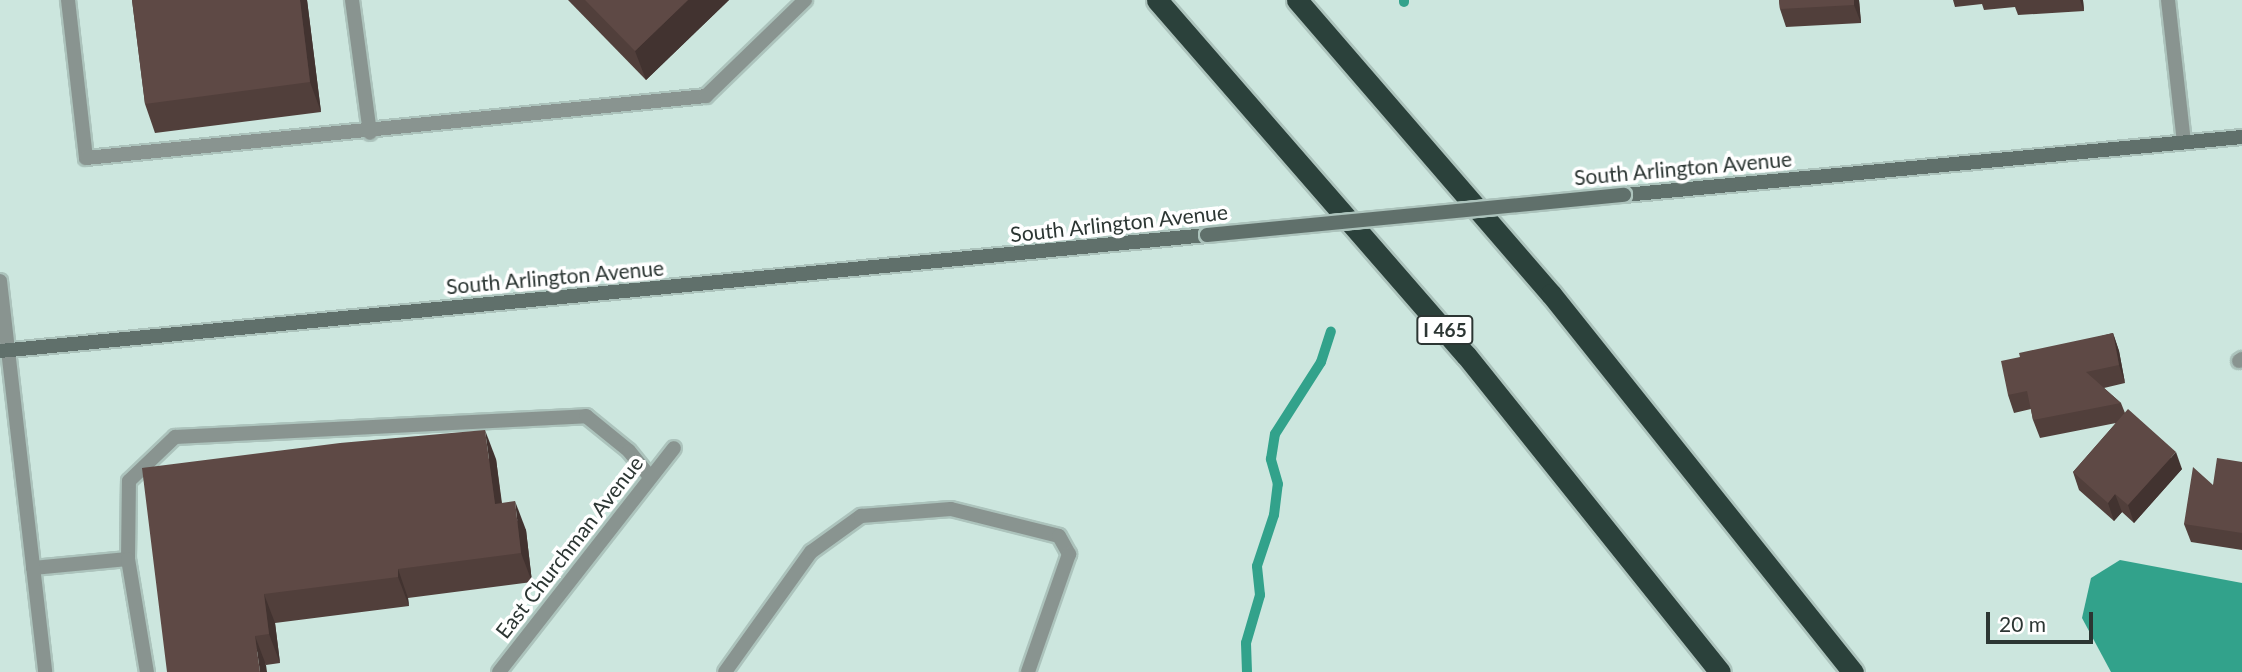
<!DOCTYPE html>
<html>
<head>
<meta charset="utf-8">
<style>
	body { margin:0 }
	#map { position:relative; width:2242px; height:672px; overflow:hidden; background:#cce6de; font-family:Lato,sans-serif }
	div>[style] { position:absolute }
	[style*='--x'] { left:calc(var(--x)*1px); top:calc(var(--y)*1px); width:calc(var(--w)*1px); rotate:calc(var(--a)*1deg) }
	.water>* { inset:0; background:#32a28b }
	.stream>* { height:10px; margin:-5px; padding:0 5px; transform-origin:5px; border-radius:5px; background:#32a28b }
	.roads { filter:drop-shadow(2px 0 #acc3bc) drop-shadow(-2px 0 #acc3bc) drop-shadow(0 2px #acc3bc) drop-shadow(0 -2px #acc3bc) }
	.service>* { height:14px; margin:-7px; padding:0 7px; transform-origin:7px; border-radius:7px; background:#899490 }
	.minor>* { height:14px; margin:-7px; padding:0 7px; transform-origin:7px; border-radius:7px; background:#899490 }
	.tertiary>* { height:14px; margin:-7px; padding:0 7px; transform-origin:7px; border-radius:7px; background:#899490 }
	.secondary>* { height:14px; margin:-7px; padding:0 7px; transform-origin:7px; border-radius:7px; background:#60706b }
	.motorway>* { height:21px; margin:-10.5px; padding:0 10.5px; transform-origin:10.5px; border-radius:10.5px; background:#2b413b }
	.bridges { filter:drop-shadow(2px 0 #acc3bc) drop-shadow(-2px 0 #acc3bc) drop-shadow(0 2px #acc3bc) drop-shadow(0 -2px #acc3bc) }
	.secondary-bridge>* { height:14px; margin:-7px; padding:0 7px; transform-origin:7px; border-radius:7px; background:#60706b }
	.wall>* { inset:0; background:#513f3b }
	.shaded-wall>* { inset:0; background:#423330 }
	.building>* { inset:0; background:#5e4945 }
	span { translate:-50% -50%; white-space:nowrap; text-align:center; line-height:1.15; -webkit-text-stroke:7px #fff; paint-order:stroke }
	.shield-label span { padding:2px 5px; background:#fff; border:2px solid; border-radius:5px; -webkit-text-stroke-width:0 }
	.shield-label { font-size:19px; color:#2c3633; font-weight:700 }
	.street-label { font-size:21px; color:#2c3633 }
	.scale { position:absolute; left:1986px; top:612px; width:107px; height:32px; box-sizing:border-box; border:4px solid #2c3633; border-top:0; padding-left:9px; font-size:21px; line-height:24px; white-space:nowrap; color:#2c3633; -webkit-text-stroke:5px #fff; paint-order:stroke }
</style>
</head>
<body>
<div id="map">
	<div class="water">
		<i style="clip-path:polygon(2120px 560px,2242px 583px,2242px 672px,2111px 672px,2082px 618px,2091px 578px)"></i>
	</div>
	<div class="stream">
		<i style="--x:1404;--y:0;--w:2;--a:90"></i>
		<i style="--x:1247;--y:672;--w:29;--a:-92"></i>
		<i style="--x:1246;--y:643;--w:50;--a:-73.7"></i>
		<i style="--x:1260;--y:595;--w:29;--a:-96"></i>
		<i style="--x:1257;--y:566;--w:54;--a:-71.6"></i>
		<i style="--x:1274;--y:515;--w:31;--a:-83"></i>
		<i style="--x:1278;--y:484;--w:26;--a:-106"></i>
		<i style="--x:1271;--y:459;--w:25;--a:-81"></i>
		<i style="--x:1275;--y:434;--w:85;--a:-57.4"></i>
		<i style="--x:1321;--y:362;--w:32;--a:-72"></i>
	</div>
	<div class="roads">
		<div class="service">
			<i style="--x:68;--y:0;--w:159;--a:83.5"></i>
			<i style="--x:86;--y:158;--w:623;--a:-5.71"></i>
			<i style="--x:706;--y:96;--w:138;--a:-44.1"></i>
			<i style="--x:352;--y:0;--w:134;--a:82.3"></i>
			<i style="--x:128;--y:559;--w:78;--a:-89.3"></i>
			<i style="--x:129;--y:481;--w:64;--a:-43.7"></i>
			<i style="--x:175;--y:437;--w:412;--a:-2.9"></i>
			<i style="--x:586;--y:416;--w:55;--a:39.1"></i>
			<i style="--x:629;--y:451;--w:32;--a:51"></i>
			<i style="--x:33;--y:568;--w:95;--a:-5.4"></i>
			<i style="--x:128;--y:559;--w:115;--a:80.5"></i>
			<i style="--x:725;--y:672;--w:148;--a:-54.4"></i>
			<i style="--x:811;--y:552;--w:62;--a:-35.8"></i>
			<i style="--x:861;--y:516;--w:90;--a:-4.4"></i>
			<i style="--x:951;--y:509;--w:111;--a:14"></i>
			<i style="--x:1059;--y:536;--w:21;--a:61"></i>
			<i style="--x:1069;--y:554;--w:125;--a:109.2"></i>
		</div>
		<div class="minor">
			<i style="--x:0;--y:281;--w:69;--a:83.4"></i>
			<i style="--x:2239;--y:361;--w:4;--a:-34"></i>
			<i style="--x:499;--y:672;--w:284;--a:-52"></i>
		</div>
		<div class="tertiary">
			<i style="--x:2168;--y:0;--w:143;--a:83.6"></i>
			<i style="--x:8;--y:350;--w:324;--a:83.4"></i>
		</div>
		<div class="secondary">
			<i style="--x:1624;--y:195;--w:621;--a:-5.36"></i>
			<i style="--x:0;--y:351;--w:1213;--a:-5.49"></i>
		</div>
		<div class="motorway">
			<i style="--x:1157;--y:0;--w:471;--a:49"></i>
			<i style="--x:1466;--y:355;--w:406;--a:51.3"></i>
			<i style="--x:1297;--y:0;--w:389;--a:49.2"></i>
			<i style="--x:1551;--y:294;--w:484;--a:51.4"></i>
		</div>
	</div>
	<div class="bridges">
		<div class="secondary-bridge">
			<i style="--x:1207;--y:235;--w:419;--a:-5.5"></i>
		</div>
	</div>
	<div class="wall">
		<i style="clip-path:polygon(132px 0,307px 0,321px 112px,155px 133px,145px 104px)"></i>
		<i style="clip-path:polygon(568px 0,729px 0,646px 80px)"></i>
		<i style="clip-path:polygon(1779px 0,1859px 0,1861px 23px,1786px 27px,1780px 9px)"></i>
		<i style="clip-path:polygon(1953px 0,2083px 0,2084px 11px,2018px 15px,2015px 7px,1984px 10px,1982px 4px,1955px 7px)"></i>
		<i style="clip-path:polygon(2113px 333px,2119px 351px,2125px 383px,2104px 388px,2121px 403px,2125px 413px,2182px 469px,2134px 523px,2122px 512px,2114px 521px,2079px 490px,2073px 472px,2116px 423px,2040px 438px,2033px 420px,2031px 409px,2014px 413px,2008px 395px,2020px 357px)"></i>
		<i style="clip-path:polygon(496px 459px,502px 503px,526px 530px,532px 582px,408px 598px,409px 606px,275px 623px,280px 663px,266px 665px,142px 468px)"></i>
		<i style="clip-path:polygon(2242px 462px,2242px 550px,2191px 542px,2184px 524px,2213px 485px)"></i>
	</div>
	<div class="shaded-wall">
		<i style="clip-path:polygon(300px 0,307px 0,321px 112px,310px 82px)"></i>
		<i style="clip-path:polygon(688px 0,729px 0,646px 80px,635px 51px)"></i>
		<i style="clip-path:polygon(1854px 0,1859px 0,1861px 23px,1854px 5px)"></i>
		<i style="clip-path:polygon(2080px 0,2083px 0,2084px 11px)"></i>
		<i style="clip-path:polygon(2113px 333px,2119px 351px,2125px 383px,2119px 365px)"></i>
		<i style="clip-path:polygon(485px 430px,496px 459px,505px 533px,495px 504px)"></i>
		<i style="clip-path:polygon(2176px 452px,2182px 469px,2134px 523px,2128px 505px)"></i>
		<i style="clip-path:polygon(2115px 494px,2122px 512px,2114px 521px,2108px 503px)"></i>
		<i style="clip-path:polygon(515px 501px,526px 530px,532px 582px,521px 553px)"></i>
		<i style="clip-path:polygon(398px 569px,408px 598px,409px 606px,398px 577px)"></i>
		<i style="clip-path:polygon(264px 594px,275px 623px,280px 663px,269px 634px)"></i>
		<i style="clip-path:polygon(255px 636px,266px 665px,267px 672px,260px 672px)"></i>
	</div>
	<div class="building">
		<i style="clip-path:polygon(132px 0,300px 0,310px 82px,145px 104px)"></i>
		<i style="clip-path:polygon(585px 0,688px 0,635px 51px)"></i>
		<i style="clip-path:polygon(1779px 0,1854px 0,1854px 5px,1780px 9px)"></i>
		<i style="clip-path:polygon(2113px 333px,2119px 365px,2086px 372px,2121px 403px,2033px 420px,2027px 391px,2008px 395px,2001px 361px,2020px 357px,2019px 353px)"></i>
		<i style="clip-path:polygon(2128px 409px,2176px 452px,2128px 505px,2115px 494px,2108px 503px,2073px 472px)"></i>
		<i style="clip-path:polygon(485px 430px,495px 504px,515px 501px,521px 553px,398px 569px,398px 577px,264px 594px,269px 634px,255px 636px,260px 672px,167px 672px,142px 468px,340px 443px)"></i>
		<i style="clip-path:polygon(2217px 458px,2242px 462px,2242px 533px,2184px 524px,2193px 467px,2213px 485px)"></i>
	</div>
	<div class="shield-label">
		<span style="left:1445px;top:330px">I 465</span>
	</div>
	<div class="street-label">
		<span style="left:1683px;top:168px;rotate:-5deg">South Arlington Avenue</span>
		<span style="left:1119px;top:223px;rotate:-6deg">South Arlington Avenue</span>
		<span style="left:555px;top:277px;rotate:-5deg">South Arlington Avenue</span>
		<span style="left:569px;top:547px;rotate:-52deg">East Churchman Avenue</span>
	</div>
	<div class="scale">20 m</div>
</div>
</body>
</html>
